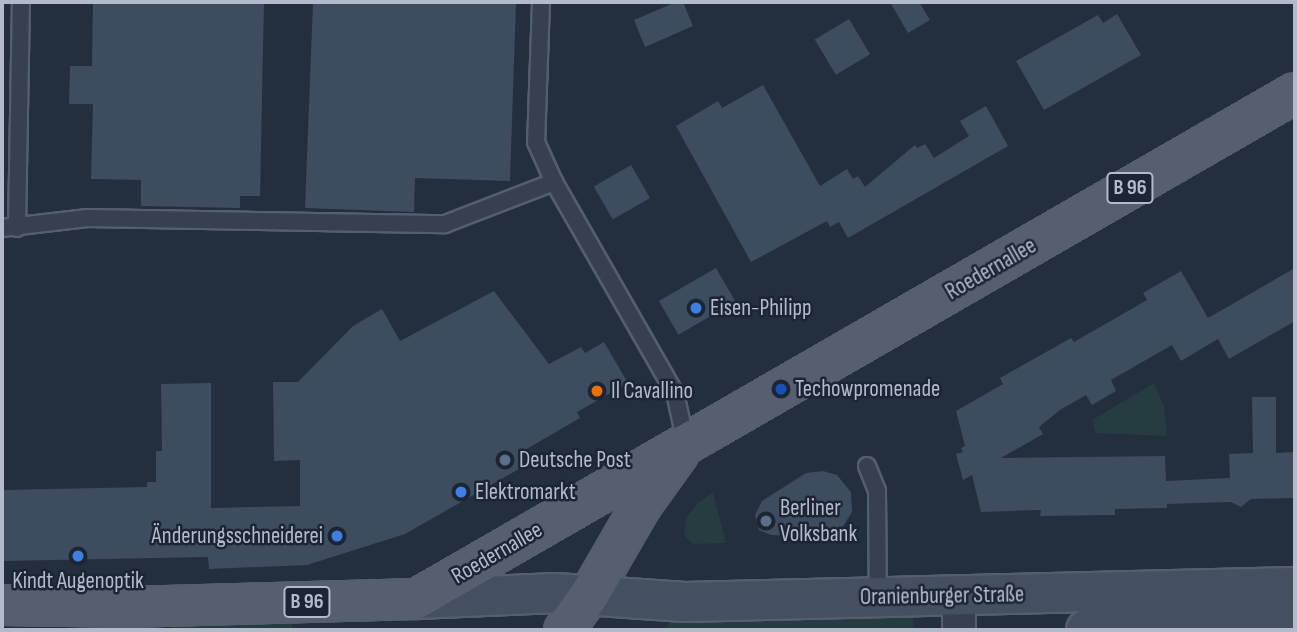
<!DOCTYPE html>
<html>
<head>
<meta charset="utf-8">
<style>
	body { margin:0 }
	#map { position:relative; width:1297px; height:632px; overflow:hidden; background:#232e3f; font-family:"Sofia Sans Condensed",sans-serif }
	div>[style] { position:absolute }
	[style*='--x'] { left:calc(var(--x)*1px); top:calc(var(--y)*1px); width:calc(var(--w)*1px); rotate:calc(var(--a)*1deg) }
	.green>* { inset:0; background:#253c40 }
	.building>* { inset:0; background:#3e4c5f; transform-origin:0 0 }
	.roads { filter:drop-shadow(2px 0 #555e6d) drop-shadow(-2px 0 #555e6d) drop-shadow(0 2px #555e6d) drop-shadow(0 -2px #555e6d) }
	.lane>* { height:16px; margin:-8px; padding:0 8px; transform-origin:8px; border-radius:8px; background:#37404f }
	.street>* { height:32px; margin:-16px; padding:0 16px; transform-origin:16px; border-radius:16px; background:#37404f }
	.secondary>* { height:38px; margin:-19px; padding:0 19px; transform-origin:19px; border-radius:19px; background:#454f62 }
	.primary>* { height:38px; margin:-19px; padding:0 19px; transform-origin:19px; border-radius:19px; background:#555f6f }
	.dots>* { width:19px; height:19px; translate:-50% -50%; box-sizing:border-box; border:4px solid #1c2534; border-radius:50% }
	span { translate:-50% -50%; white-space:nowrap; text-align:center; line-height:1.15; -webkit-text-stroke:5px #1c2534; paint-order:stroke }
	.shield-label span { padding:2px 5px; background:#1c2534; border:2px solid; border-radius:5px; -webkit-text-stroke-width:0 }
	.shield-label { font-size:21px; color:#b3bbca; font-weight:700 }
	.street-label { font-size:23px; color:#b3bbca }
	.poi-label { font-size:23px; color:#b3bbca }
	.left { translate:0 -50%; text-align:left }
	.right { translate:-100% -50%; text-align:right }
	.frame { position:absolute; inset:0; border:4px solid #b3bbca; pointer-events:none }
</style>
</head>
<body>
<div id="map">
	<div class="green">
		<i style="clip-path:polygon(1154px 383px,1164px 406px,1167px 436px,1095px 433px,1092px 420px)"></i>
		<i style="clip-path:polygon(713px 492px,726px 543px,693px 544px,684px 535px,686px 518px,698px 503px)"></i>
		<i style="clip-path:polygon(913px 611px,913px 630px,667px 630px,670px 616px)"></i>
		<i style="clip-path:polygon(292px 616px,292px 630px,171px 630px,170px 623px)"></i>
	</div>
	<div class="building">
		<i style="clip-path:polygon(93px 2px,264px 2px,260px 196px,240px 196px,240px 208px,141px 206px,141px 180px,91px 179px,93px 104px,69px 104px,70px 66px,92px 66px)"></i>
		<i style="clip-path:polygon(313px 2px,516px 2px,510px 181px,415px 178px,414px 212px,305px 208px)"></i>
		<i style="clip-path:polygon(676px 2px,683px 2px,693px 26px,645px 47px,634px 20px)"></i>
		<i style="clip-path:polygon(890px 2px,919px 2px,930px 20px,908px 33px)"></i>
		<i style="clip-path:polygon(1117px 14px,1141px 55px,1044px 110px,1016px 61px,1098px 15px,1103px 23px)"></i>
		<i style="left:849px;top:19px;width:41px;height:40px;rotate:59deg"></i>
		<i style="clip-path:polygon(763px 85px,820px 186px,847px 169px,853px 179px,858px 176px,865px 187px,915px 145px,917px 148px,925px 144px,934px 158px,969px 136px,960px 121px,986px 106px,1008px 146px,848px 238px,839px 222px,830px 227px,827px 221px,751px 262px,676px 126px,718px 101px,722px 108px)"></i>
		<i style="left:631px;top:165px;width:38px;height:43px;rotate:60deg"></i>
		<i style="left:716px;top:268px;width:39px;height:66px;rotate:60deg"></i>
		<i style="clip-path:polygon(1295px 268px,1295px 321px,1229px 359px,1218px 339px,1181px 361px,1172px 345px,1111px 380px,1116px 391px,1092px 405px,1086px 395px,1060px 410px,1039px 427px,1043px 434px,1001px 458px,1165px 456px,1166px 481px,1230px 478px,1229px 454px,1253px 453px,1252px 397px,1276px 397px,1276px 453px,1295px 452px,1295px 498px,1251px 499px,1241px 507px,1231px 502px,1167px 504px,1167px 508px,1115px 509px,1115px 515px,1040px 516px,1041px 510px,981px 512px,972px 475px,963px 480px,956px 454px,963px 452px,961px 448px,965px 446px,956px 411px,1003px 384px,1000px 378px,1071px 338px,1074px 342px,1147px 300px,1143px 293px,1181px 271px,1208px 318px)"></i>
		<i style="clip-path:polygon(494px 291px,549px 364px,581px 347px,585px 353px,604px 342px,628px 383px,577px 412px,580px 418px,518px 454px,524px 466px,463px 501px,405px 534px,307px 565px,209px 569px,208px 557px,2px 561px,2px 490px,147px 487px,147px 482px,156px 482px,156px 451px,162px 451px,161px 384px,211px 383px,211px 508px,300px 506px,300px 460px,274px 461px,273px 382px,298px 382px,353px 326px,382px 309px,400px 341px)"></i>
		<i style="clip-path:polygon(823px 471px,837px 475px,851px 492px,852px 512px,842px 528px,832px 534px,812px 539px,813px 536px,771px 535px,759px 530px,755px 515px,762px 501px,806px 473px)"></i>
	</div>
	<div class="roads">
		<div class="lane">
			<i style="--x:541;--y:2;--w:140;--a:92"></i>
			<i style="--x:536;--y:142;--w:44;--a:65.8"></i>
			<i style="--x:554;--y:182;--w:243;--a:60.2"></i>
			<i style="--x:675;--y:393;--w:51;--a:77.6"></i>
			<i style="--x:2;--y:228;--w:86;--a:-6.7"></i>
			<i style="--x:87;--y:218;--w:358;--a:1"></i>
			<i style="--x:445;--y:224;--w:117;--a:-21.1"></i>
			<i style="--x:17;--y:228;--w:226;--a:-89"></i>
			<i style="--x:867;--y:466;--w:27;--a:68"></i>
			<i style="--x:877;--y:491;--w:106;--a:89.5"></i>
		</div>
		<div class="street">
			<i style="--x:959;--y:630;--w:35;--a:-90"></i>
		</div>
		<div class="secondary">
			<i style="--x:417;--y:599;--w:139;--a:-2.5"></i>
			<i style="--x:556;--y:593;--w:129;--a:4"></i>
			<i style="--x:685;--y:602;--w:610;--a:-1.41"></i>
			<i style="--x:1086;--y:630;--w:209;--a:-3.6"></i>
		</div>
		<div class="primary">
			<i style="--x:2;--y:605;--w:127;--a:0.9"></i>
			<i style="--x:129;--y:607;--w:288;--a:-1.6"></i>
			<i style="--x:417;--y:599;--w:1013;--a:-29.96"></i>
			<i style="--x:564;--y:630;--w:44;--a:-54.2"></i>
			<i style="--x:590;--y:594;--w:102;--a:-59.9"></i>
			<i style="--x:641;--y:506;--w:65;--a:-54.4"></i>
		</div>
	</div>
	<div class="dots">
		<i style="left:696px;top:308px;background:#3f7fe0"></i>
		<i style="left:781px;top:389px;background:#1a4fb4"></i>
		<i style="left:597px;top:391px;background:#e8710a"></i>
		<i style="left:505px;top:460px;background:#5c6f8a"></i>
		<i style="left:461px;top:492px;background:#3f7fe0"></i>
		<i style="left:766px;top:521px;background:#5c6f8a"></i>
		<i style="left:337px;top:536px;background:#3f7fe0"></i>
		<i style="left:78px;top:556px;background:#3f7fe0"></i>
	</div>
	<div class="shield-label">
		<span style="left:1130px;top:188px">B 96</span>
		<span style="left:307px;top:602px">B 96</span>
	</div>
	<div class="street-label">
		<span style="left:991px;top:269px;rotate:-30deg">Roedernallee</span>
		<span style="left:497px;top:553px;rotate:-30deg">Roedernallee</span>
		<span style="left:942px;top:596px;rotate:-1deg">Oranienburger Straße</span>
	</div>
	<div class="poi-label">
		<span class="left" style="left:710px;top:308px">Eisen-Philipp</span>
		<span class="left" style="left:795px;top:389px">Techowpromenade</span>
		<span class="left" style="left:611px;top:391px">Il Cavallino</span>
		<span class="left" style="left:519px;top:460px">Deutsche Post</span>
		<span class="left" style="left:475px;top:492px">Elektromarkt</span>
		<span class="left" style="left:780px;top:521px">Berliner<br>Volksbank</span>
		<span class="right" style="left:323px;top:536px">Änderungsschneiderei</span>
		<span style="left:78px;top:581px">Kindt Augenoptik</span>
	</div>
	<div class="frame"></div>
</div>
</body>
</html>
